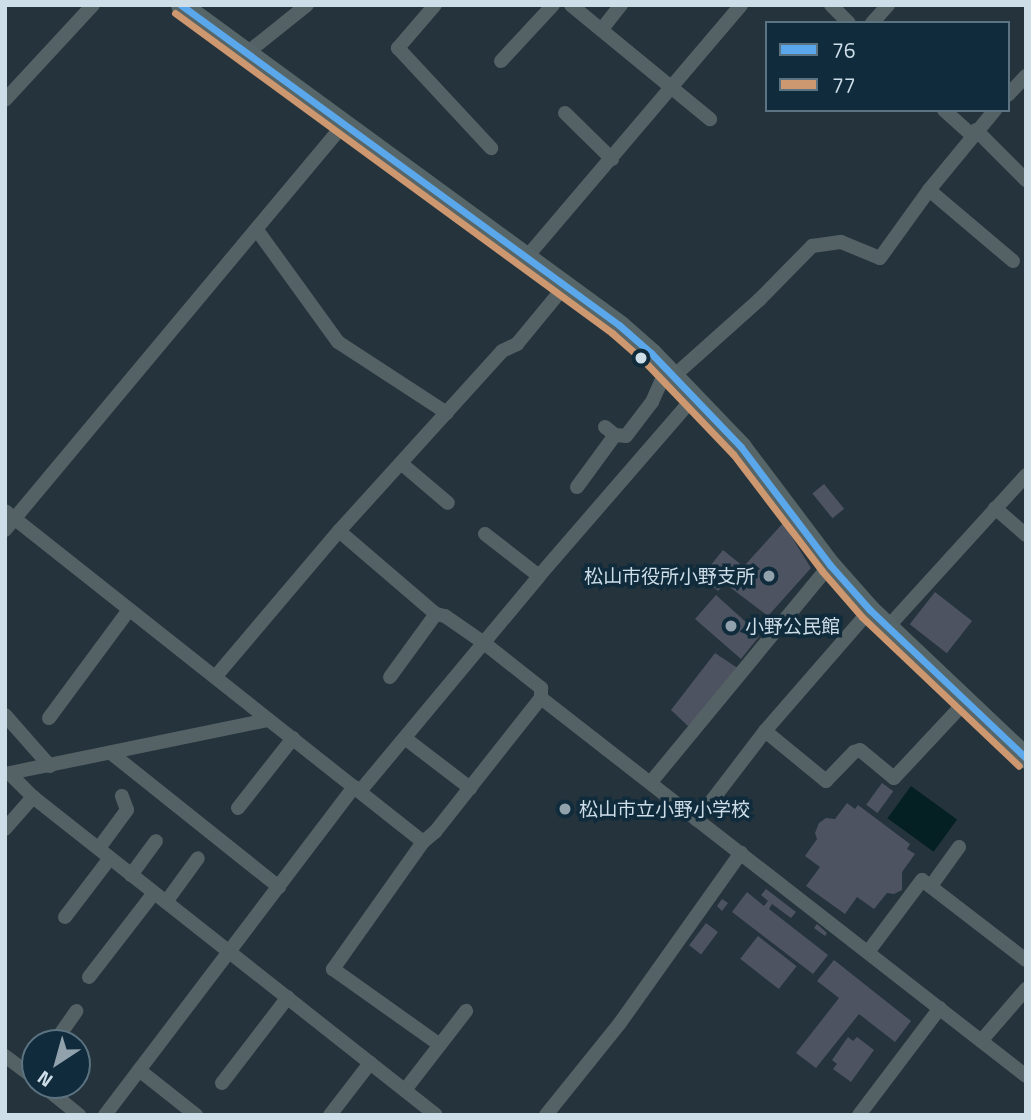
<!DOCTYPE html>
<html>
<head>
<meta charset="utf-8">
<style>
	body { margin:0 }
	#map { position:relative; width:1031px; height:1120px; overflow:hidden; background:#24333c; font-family:"Titillium Web","Noto Sans JP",sans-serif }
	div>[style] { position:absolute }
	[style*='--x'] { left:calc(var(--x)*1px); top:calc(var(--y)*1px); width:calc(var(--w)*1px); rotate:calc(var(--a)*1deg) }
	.water>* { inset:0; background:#052023; transform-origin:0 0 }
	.building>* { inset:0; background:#4d5361; transform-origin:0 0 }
	.street>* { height:14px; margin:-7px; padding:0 7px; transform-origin:7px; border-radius:7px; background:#556265 }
	.secondary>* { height:21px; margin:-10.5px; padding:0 10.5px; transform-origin:10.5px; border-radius:10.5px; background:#566567 }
	.bus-1>* { height:7px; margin:-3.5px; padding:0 3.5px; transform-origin:3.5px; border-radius:3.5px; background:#5aa8eb }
	.bus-2>* { height:7px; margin:-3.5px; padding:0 3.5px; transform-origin:3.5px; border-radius:3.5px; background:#cd976f }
	.dots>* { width:19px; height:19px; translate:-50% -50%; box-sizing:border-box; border:4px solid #102b3c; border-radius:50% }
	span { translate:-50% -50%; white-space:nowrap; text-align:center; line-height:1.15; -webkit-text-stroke:7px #102b3c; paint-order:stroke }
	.poi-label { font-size:19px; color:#cedee9 }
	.right { translate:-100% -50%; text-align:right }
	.left { translate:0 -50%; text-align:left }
	.frame { position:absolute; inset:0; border:7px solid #cedee9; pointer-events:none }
	.legend { position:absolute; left:765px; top:21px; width:245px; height:91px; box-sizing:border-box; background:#102b3c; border:2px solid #5c7381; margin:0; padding:9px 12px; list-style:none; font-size:21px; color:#cedee9 }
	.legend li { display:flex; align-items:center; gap:14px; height:35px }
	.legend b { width:35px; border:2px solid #5c7381 }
	.north { position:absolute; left:21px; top:1029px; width:70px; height:70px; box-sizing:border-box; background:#102b3c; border:2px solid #5c7381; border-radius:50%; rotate:216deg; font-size:19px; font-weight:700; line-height:28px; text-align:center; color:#cedee9 }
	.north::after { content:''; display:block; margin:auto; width:24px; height:32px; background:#92a2ac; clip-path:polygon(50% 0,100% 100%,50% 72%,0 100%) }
</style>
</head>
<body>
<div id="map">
	<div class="water">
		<i style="left:911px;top:786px;width:57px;height:40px;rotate:36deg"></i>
	</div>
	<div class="building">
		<i style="left:824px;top:484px;width:32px;height:15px;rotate:51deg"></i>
		<i style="clip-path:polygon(783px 523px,811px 568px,768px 616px,727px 585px)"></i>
		<i style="left:723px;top:550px;width:22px;height:35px;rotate:39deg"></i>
		<i style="left:935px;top:592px;width:47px;height:41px;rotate:38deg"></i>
		<i style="clip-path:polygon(716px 595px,747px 623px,753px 616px,760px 622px,756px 629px,761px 634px,741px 659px,695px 619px)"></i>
		<i style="clip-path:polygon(715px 653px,739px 669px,689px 727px,671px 710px)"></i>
		<i style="left:882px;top:783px;width:14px;height:27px;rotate:36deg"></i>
		<i style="clip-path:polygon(847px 803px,855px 809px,858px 805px,910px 844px,907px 849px,915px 854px,902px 872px,902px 890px,894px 894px,887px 893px,874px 909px,857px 897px,845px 914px,806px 886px,820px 867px,805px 856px,817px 839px,815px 833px,819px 823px,826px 818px,835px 819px)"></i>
		<i style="clip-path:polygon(766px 889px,796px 912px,791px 918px,772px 904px,769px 909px,828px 955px,813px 974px,732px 912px,747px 892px,764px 906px,768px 901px,761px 895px)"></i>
		<i style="clip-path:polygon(722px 899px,728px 903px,722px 911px,717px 906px)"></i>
		<i style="left:706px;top:923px;width:15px;height:28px;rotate:37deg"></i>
		<i style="clip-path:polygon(817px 924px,827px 933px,825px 936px,814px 928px)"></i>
		<i style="left:758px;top:936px;width:49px;height:29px;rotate:38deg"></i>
		<i style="clip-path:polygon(834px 960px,911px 1021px,895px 1042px,859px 1014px,816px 1068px,796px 1053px,839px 998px,817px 981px)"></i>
		<i style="clip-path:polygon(848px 1037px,853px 1041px,857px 1037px,874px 1050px,851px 1082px,833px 1069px,837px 1064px,832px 1060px)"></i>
	</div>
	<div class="street">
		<i style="--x:435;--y:5;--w:57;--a:130.7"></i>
		<i style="--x:398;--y:48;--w:137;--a:47.1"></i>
		<i style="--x:571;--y:5;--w:180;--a:39.4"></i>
		<i style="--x:831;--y:5;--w:25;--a:45"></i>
		<i style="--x:872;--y:23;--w:24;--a:-48"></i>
		<i style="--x:602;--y:29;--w:31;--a:-52"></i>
		<i style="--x:247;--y:53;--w:77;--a:-38.7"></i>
		<i style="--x:501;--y:61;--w:76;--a:-47.1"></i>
		<i style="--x:1008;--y:95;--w:26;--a:-47"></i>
		<i style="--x:5;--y:100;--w:129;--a:-47.2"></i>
		<i style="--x:944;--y:110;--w:38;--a:42"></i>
		<i style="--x:565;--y:113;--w:66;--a:44.4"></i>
		<i style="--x:976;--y:130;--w:71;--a:45"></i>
		<i style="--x:929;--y:190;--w:110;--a:40.2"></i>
		<i style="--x:257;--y:230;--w:138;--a:54.1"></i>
		<i style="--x:338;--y:342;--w:130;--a:33.1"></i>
		<i style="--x:525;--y:259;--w:333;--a:-49.6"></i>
		<i style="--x:675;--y:375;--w:113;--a:-41.8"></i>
		<i style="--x:759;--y:300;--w:76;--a:-45.5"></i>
		<i style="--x:812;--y:246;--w:29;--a:-8"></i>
		<i style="--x:841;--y:242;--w:42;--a:22.3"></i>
		<i style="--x:880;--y:258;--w:84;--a:-54.2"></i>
		<i style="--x:929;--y:190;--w:104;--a:-50.5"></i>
		<i style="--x:605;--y:427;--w:13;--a:39"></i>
		<i style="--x:615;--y:435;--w:11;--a:5"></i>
		<i style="--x:626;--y:436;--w:43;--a:-52.6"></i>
		<i style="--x:652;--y:402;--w:22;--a:-66"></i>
		<i style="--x:661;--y:382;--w:15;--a:-48"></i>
		<i style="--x:402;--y:464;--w:60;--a:40.3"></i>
		<i style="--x:577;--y:487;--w:64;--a:-53.8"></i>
		<i style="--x:995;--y:508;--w:41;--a:41.1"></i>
		<i style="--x:5;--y:511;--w:533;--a:38.37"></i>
		<i style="--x:423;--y:842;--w:16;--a:-40"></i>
		<i style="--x:435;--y:832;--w:171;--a:-51.7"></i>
		<i style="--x:541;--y:698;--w:615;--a:37.93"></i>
		<i style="--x:5;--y:530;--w:528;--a:-50.15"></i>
		<i style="--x:339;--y:531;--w:128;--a:40.6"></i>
		<i style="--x:436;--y:614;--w:9;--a:13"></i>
		<i style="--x:445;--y:616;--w:47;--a:34.7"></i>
		<i style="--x:484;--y:643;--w:73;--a:38.3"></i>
		<i style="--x:541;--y:688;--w:10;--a:90"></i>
		<i style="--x:485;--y:534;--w:68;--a:37.9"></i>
		<i style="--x:887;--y:628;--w:207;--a:-47.7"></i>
		<i style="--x:216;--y:676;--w:190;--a:-49.7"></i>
		<i style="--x:339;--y:531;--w:243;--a:-47.8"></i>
		<i style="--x:502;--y:351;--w:17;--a:-25"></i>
		<i style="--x:517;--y:344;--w:74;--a:-50.5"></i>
		<i style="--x:390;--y:677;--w:78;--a:-53.9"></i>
		<i style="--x:5;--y:715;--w:68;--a:48.6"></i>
		<i style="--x:49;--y:718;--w:134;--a:-53.5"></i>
		<i style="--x:765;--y:731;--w:160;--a:-49"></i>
		<i style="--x:406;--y:739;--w:81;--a:37.4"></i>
		<i style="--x:111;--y:753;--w:215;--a:38.6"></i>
		<i style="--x:5;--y:774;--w:269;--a:-11.6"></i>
		<i style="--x:11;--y:775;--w:31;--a:45"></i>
		<i style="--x:33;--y:797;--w:513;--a:38.28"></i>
		<i style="--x:651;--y:782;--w:281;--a:-50.5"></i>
		<i style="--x:361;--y:790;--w:278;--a:-50.2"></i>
		<i style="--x:539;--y:576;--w:238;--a:-49.1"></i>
		<i style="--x:238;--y:808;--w:89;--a:-51.8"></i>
		<i style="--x:697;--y:820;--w:112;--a:-52.6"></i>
		<i style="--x:765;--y:731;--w:79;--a:39.3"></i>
		<i style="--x:826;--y:781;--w:40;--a:-46"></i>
		<i style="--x:854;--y:752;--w:6;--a:-18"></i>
		<i style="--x:860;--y:750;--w:44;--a:39.5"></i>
		<i style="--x:894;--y:778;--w:104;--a:-46.9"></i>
		<i style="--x:5;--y:829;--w:43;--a:-48.8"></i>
		<i style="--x:423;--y:842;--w:156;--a:125.3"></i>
		<i style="--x:333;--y:969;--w:131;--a:35.4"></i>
		<i style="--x:99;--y:848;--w:47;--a:-53.6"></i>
		<i style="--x:127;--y:810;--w:15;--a:-110"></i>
		<i style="--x:131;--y:875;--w:42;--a:-53.7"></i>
		<i style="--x:931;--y:886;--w:48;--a:-54.3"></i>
		<i style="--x:166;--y:902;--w:54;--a:-54"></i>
		<i style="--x:65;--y:917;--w:74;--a:-52.7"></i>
		<i style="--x:868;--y:952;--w:90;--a:-53.1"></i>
		<i style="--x:922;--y:880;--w:131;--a:37.6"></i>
		<i style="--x:89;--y:977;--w:106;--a:-52.3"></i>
		<i style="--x:981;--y:1041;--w:69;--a:-49.1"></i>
		<i style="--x:54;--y:1043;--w:39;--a:-55"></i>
		<i style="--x:5;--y:1056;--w:38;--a:37"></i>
		<i style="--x:139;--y:1070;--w:73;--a:38.3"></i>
		<i style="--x:222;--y:1083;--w:108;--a:-52.5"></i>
		<i style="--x:42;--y:1085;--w:48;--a:39"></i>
		<i style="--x:405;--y:1090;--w:100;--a:-52.3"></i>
		<i style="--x:105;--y:1115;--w:412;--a:-52.8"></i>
		<i style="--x:330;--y:1115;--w:66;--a:-52.4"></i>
		<i style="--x:546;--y:1115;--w:118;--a:-51.2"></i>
		<i style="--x:620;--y:1023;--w:209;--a:-54.6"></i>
		<i style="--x:859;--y:1115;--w:134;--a:-52.9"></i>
	</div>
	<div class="secondary">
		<i style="--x:181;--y:5;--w:542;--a:36.15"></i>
		<i style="--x:619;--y:325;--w:43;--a:41.2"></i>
		<i style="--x:651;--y:353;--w:130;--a:46.2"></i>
		<i style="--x:741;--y:447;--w:148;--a:53"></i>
		<i style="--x:830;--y:565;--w:60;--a:48.4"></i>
		<i style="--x:870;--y:610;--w:215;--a:43.5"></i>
	</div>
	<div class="bus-1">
		<i style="--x:181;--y:5;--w:542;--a:36.15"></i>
		<i style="--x:619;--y:325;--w:43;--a:41.2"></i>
		<i style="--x:651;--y:353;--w:130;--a:46.2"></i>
		<i style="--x:741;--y:447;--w:148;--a:53"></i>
		<i style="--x:830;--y:565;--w:60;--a:48.4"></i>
		<i style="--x:870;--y:610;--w:215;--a:43.5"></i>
	</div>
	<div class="bus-2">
		<i style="--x:175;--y:13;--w:542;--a:36.21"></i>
		<i style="--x:612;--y:333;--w:43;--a:41.2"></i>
		<i style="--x:644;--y:361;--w:129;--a:46.3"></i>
		<i style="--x:733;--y:454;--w:147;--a:52.7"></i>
		<i style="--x:822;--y:571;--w:61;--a:49"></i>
		<i style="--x:862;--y:617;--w:216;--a:43.5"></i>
	</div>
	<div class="dots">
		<i style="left:641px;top:358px;background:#cedee9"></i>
		<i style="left:769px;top:576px;background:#92a2ac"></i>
		<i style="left:731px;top:626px;background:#92a2ac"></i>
		<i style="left:565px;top:809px;background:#92a2ac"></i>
	</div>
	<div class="poi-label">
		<span class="right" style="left:755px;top:576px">松山市役所小野支所</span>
		<span class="left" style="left:745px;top:626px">小野公民館</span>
		<span class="left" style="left:579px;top:809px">松山市立小野小学校</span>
	</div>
	<div class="frame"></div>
	<ul class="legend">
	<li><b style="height:9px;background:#5aa8eb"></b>76</li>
	<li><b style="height:9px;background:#cd976f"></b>77</li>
	</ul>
	<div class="north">N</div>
</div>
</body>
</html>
